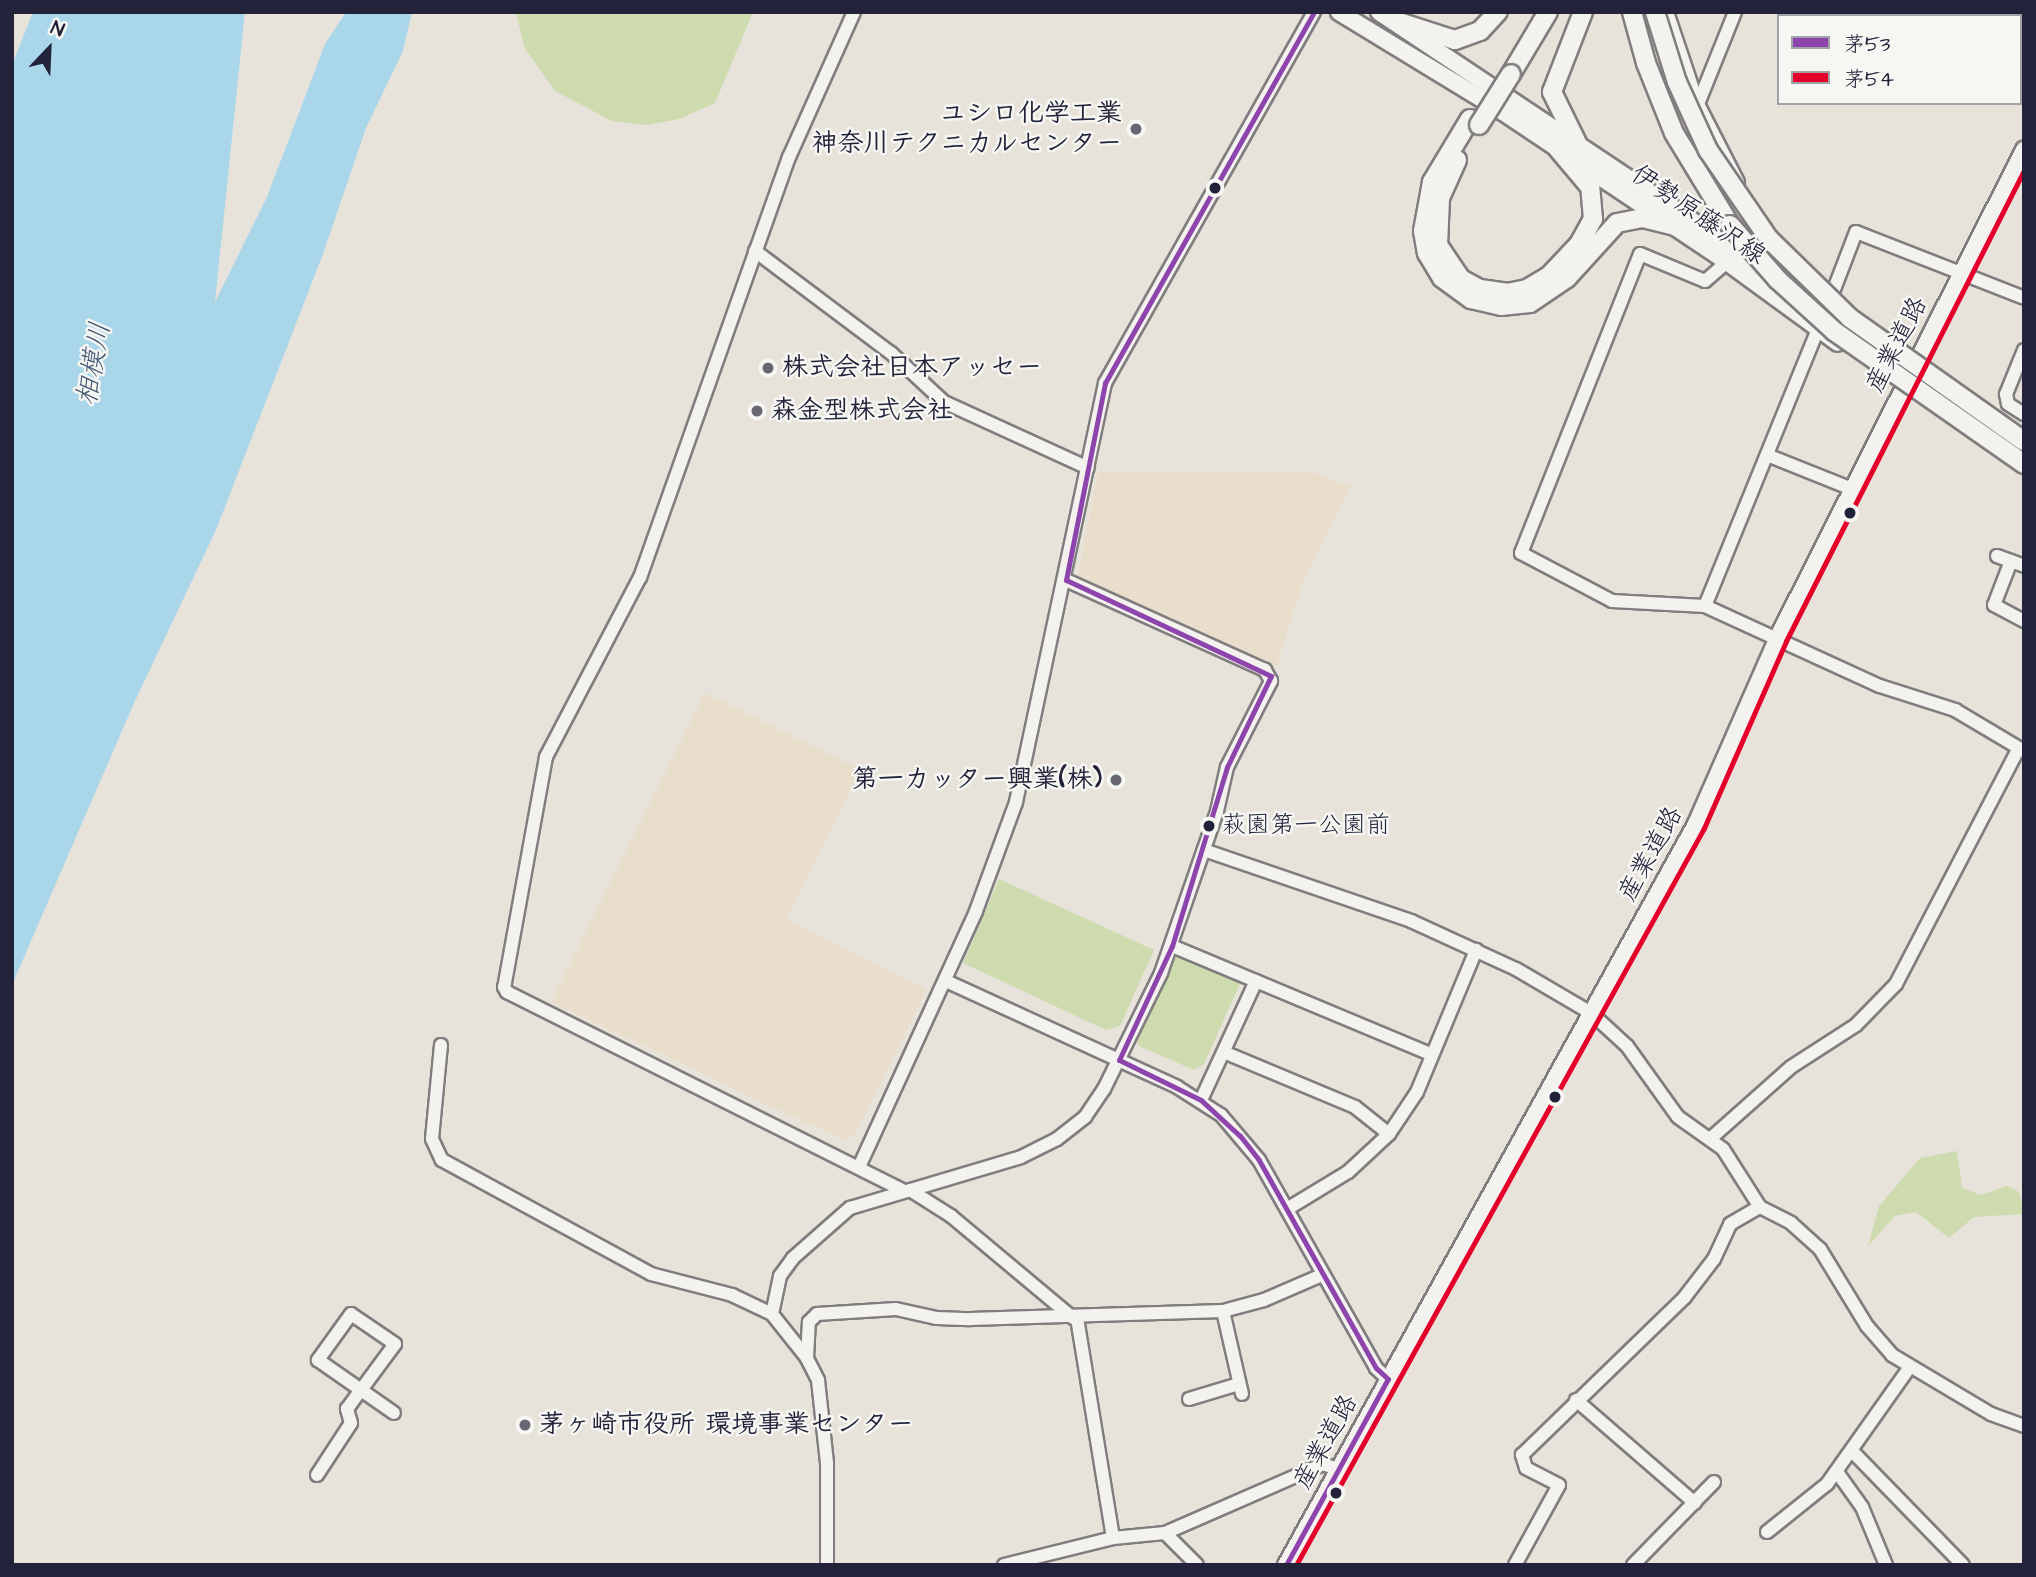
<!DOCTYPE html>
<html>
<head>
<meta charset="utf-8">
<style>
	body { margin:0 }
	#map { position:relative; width:2036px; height:1577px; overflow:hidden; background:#e8e3da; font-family:"Architects Daughter","Klee One",sans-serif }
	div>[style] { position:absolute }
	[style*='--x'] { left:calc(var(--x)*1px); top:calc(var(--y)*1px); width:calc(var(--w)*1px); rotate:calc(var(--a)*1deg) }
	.built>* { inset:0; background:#e9decb }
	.green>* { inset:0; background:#cddbaf }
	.water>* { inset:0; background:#aad6ea }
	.roads { filter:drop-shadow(2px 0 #807d7e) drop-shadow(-2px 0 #807d7e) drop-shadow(0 2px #807d7e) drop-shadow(0 -2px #807d7e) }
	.minor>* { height:12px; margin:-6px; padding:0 6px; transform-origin:6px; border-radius:6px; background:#f3f2ef }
	.major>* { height:16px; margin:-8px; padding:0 8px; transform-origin:8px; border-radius:8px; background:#f3f2ef }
	.highway>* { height:18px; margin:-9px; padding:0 9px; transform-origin:9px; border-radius:9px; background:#f3f2ef }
	.bridges { filter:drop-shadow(2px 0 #807d7e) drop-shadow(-2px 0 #807d7e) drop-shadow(0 2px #807d7e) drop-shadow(0 -2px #807d7e) }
	.highway-bridge>* { height:18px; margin:-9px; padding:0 9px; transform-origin:9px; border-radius:9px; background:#f3f2ef }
	.bus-1>* { height:5px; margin:-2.5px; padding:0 2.5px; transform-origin:2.5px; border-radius:2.5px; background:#8e44ad }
	.bus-2>* { height:5px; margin:-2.5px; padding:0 2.5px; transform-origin:2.5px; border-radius:2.5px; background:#e4002b }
	.dots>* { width:19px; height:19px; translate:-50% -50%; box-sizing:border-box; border:4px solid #f6f6f2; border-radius:50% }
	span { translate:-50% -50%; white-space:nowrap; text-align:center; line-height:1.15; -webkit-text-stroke:5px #f6f6f2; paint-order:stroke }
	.bus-label { font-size:24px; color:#22223b }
	.left { translate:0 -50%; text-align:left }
	.poi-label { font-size:26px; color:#22223b; font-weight:700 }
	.right { translate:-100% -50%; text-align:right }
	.street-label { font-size:26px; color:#22223b }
	.water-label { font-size:28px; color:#435772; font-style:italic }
	.frame { position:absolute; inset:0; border:14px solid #22223b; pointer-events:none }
	.legend { position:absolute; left:1777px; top:14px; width:245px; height:91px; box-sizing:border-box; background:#f6f6f2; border:2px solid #a1a1a9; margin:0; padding:9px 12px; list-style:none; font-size:21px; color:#22223b }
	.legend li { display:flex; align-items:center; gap:14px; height:35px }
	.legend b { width:35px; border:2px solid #a1a1a9 }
	.north { position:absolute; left:14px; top:14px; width:70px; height:70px; -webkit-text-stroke:5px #f6f6f2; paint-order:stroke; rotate:23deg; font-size:19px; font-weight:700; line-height:28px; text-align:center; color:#22223b }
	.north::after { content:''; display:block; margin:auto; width:24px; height:32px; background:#22223b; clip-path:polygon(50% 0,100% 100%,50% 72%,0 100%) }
</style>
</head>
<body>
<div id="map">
	<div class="built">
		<i style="clip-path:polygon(1098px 472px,1316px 473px,1350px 487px,1304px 579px,1277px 666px,1080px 579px,1078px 574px)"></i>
		<i style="clip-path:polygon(705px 693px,861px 770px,786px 919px,926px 990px,855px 1136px,843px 1140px,551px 1002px)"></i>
	</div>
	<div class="green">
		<i style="clip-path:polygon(516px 12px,753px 12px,715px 103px,679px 119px,647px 125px,612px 121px,555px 91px,524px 47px)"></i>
		<i style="clip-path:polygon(999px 879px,1154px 950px,1120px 1026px,1106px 1030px,963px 963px)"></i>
		<i style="clip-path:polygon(1176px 950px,1243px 977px,1204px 1064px,1194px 1070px,1139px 1046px,1135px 1039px)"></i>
		<i style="clip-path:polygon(1957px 1151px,1962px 1188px,1981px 1195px,2007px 1186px,2019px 1192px,2024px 1214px,1974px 1217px,1949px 1238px,1916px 1212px,1895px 1216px,1868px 1246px,1879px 1206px,1920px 1158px)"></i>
	</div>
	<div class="water">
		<i style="clip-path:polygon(33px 12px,245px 12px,215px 302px,267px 197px,325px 44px,346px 12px,412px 12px,403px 51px,366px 128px,323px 254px,216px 530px,134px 703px,12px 985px,12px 65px)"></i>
	</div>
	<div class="roads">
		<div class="minor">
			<i style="--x:854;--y:12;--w:159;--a:114.1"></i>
			<i style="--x:789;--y:157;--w:446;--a:109.5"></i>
			<i style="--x:640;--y:577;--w:203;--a:117.6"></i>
			<i style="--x:546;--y:757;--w:234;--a:100.3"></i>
			<i style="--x:504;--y:987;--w:6;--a:59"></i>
			<i style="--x:507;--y:992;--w:443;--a:26.6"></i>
			<i style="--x:1667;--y:12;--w:97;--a:71.4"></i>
			<i style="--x:1698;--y:104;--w:88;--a:62.9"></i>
			<i style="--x:1824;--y:12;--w:10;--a:24"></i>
			<i style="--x:2020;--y:89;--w:4;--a:14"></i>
			<i style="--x:1698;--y:104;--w:99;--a:-68.1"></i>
			<i style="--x:755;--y:251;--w:170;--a:36.9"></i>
			<i style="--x:891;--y:353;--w:72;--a:42.8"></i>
			<i style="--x:944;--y:402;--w:158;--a:24.6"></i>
			<i style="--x:1727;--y:262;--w:29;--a:139"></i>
			<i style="--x:1705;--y:281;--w:70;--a:-157.4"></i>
			<i style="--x:1640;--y:254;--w:322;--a:111.7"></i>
			<i style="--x:1521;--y:553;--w:103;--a:27.8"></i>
			<i style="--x:1612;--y:601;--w:93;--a:3.1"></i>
			<i style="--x:1705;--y:606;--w:192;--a:24.6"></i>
			<i style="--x:1880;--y:686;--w:79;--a:17.7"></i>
			<i style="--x:1955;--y:710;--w:80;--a:30.7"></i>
			<i style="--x:1828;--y:305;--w:78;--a:-69"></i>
			<i style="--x:1856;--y:232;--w:180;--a:21.4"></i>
			<i style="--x:2024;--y:350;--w:48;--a:112.2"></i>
			<i style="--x:2006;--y:394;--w:10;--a:79"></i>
			<i style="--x:2008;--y:404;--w:19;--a:32"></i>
			<i style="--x:1767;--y:455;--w:92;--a:21.8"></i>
			<i style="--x:1997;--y:556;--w:29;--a:20"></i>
			<i style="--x:2011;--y:561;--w:47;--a:111.1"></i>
			<i style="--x:1994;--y:605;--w:34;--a:28"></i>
			<i style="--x:1705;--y:606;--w:307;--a:-67.8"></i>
			<i style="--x:1204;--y:850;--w:219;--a:18.9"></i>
			<i style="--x:1411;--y:921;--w:115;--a:24.6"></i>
			<i style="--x:1516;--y:969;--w:87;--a:30.4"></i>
			<i style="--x:1591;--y:1013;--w:49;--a:42.5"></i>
			<i style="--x:1627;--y:1046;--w:87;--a:54.3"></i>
			<i style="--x:1678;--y:1117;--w:55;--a:35.4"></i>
			<i style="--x:1723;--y:1149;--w:69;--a:57.5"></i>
			<i style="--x:1760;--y:1207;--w:35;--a:27"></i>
			<i style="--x:1791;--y:1223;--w:39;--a:42"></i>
			<i style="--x:1820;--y:1249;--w:90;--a:58.6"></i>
			<i style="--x:1867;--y:1326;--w:38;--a:49"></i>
			<i style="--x:1892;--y:1355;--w:115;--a:30.8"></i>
			<i style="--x:1991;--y:1414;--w:35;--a:20"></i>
			<i style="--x:1172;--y:946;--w:282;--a:22.7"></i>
			<i style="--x:946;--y:981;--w:254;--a:24.6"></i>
			<i style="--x:1177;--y:1087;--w:52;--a:32.5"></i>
			<i style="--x:1221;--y:1115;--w:59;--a:49.8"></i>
			<i style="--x:1259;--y:1160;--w:239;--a:60.6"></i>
			<i style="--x:1376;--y:1368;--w:16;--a:43"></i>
			<i style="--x:441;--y:1045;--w:94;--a:95.5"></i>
			<i style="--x:432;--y:1139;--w:23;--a:65"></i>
			<i style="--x:442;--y:1160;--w:238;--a:28.6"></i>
			<i style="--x:651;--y:1274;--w:84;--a:14.5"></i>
			<i style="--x:732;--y:1295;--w:44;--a:25.4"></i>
			<i style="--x:1226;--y:1053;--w:140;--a:22.7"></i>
			<i style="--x:1355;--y:1107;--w:43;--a:38.5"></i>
			<i style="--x:1201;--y:1100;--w:131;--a:-65.2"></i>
			<i style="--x:1710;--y:1139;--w:108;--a:-41.6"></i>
			<i style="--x:1791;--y:1067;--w:77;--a:-32.9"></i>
			<i style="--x:1856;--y:1025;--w:57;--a:-45.7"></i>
			<i style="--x:1896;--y:984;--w:264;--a:-62.5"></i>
			<i style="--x:859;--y:1167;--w:281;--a:-65.4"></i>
			<i style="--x:976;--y:911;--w:116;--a:-69.8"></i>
			<i style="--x:1016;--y:802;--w:428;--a:-78"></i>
			<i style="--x:1105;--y:383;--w:426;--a:-60.6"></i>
			<i style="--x:910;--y:1190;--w:49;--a:32.4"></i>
			<i style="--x:951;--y:1216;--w:159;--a:39.9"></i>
			<i style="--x:1287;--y:1209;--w:71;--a:-31.2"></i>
			<i style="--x:1348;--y:1172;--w:56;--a:-42.8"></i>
			<i style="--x:1389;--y:1134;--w:50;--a:-56.3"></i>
			<i style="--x:1417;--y:1092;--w:154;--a:-67.4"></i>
			<i style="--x:1223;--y:1311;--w:85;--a:77.1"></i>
			<i style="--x:1077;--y:1318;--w:223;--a:80.7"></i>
			<i style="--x:807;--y:1358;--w:36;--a:-87"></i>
			<i style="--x:809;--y:1322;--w:11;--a:-45"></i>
			<i style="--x:817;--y:1314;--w:79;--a:-3.6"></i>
			<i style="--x:896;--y:1309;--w:42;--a:12.4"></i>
			<i style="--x:937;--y:1318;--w:33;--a:2"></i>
			<i style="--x:970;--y:1319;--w:253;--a:-1.8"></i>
			<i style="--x:1223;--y:1311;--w:42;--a:-15"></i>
			<i style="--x:1264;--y:1300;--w:63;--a:-23.3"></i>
			<i style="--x:1189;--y:1399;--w:52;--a:-16.7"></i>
			<i style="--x:1576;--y:1400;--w:157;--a:40.9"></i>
			<i style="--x:1852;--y:1451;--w:159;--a:45.8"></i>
			<i style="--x:1837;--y:1472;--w:43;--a:54.5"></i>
			<i style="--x:1862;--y:1507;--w:63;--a:67.5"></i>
			<i style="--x:317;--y:1475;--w:62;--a:-56.8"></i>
			<i style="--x:351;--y:1423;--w:15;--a:-106"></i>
			<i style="--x:347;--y:1409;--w:24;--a:-54"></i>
			<i style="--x:361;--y:1390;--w:57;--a:-53.5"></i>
			<i style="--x:395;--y:1344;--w:53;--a:-145.7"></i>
			<i style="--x:351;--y:1314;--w:57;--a:125.7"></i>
			<i style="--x:318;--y:1360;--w:52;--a:34.9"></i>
			<i style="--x:361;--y:1390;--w:40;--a:34.9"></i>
			<i style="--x:1767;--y:1532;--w:77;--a:-38.7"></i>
			<i style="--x:1827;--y:1484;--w:142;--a:-54.7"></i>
			<i style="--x:1165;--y:1533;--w:172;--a:-23.6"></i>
			<i style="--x:1323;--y:1464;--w:18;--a:19"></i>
			<i style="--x:827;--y:1565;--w:102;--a:-90"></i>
			<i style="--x:827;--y:1463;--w:83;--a:-96.2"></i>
			<i style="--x:818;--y:1380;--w:25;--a:-117"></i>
			<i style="--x:807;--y:1358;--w:56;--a:-128.5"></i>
			<i style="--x:772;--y:1314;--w:39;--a:-78"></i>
			<i style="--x:780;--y:1276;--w:22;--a:-54"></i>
			<i style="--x:793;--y:1258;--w:76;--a:-41.3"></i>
			<i style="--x:850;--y:1208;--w:178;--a:-16.6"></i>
			<i style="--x:1021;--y:1157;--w:40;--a:-26.6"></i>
			<i style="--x:1057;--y:1139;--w:36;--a:-38"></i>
			<i style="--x:1085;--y:1117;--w:34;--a:-56"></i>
			<i style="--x:1104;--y:1089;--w:129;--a:-63.8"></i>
			<i style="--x:1161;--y:973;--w:171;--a:-70.9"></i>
			<i style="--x:1217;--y:811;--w:45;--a:-77.2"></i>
			<i style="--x:1227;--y:767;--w:97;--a:-62.9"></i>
			<i style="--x:1271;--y:681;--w:13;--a:-119"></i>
			<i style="--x:1265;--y:670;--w:218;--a:-155.7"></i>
			<i style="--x:1004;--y:1565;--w:112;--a:-13.9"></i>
			<i style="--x:1113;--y:1538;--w:52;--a:-5.5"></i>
			<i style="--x:1165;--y:1533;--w:45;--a:45"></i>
			<i style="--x:1515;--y:1565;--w:91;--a:-61.2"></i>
			<i style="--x:1559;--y:1485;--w:37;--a:-153"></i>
			<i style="--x:1526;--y:1468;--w:14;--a:-107"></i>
			<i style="--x:1522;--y:1455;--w:226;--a:-44.1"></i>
			<i style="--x:1684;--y:1298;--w:49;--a:-52.4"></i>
			<i style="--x:1714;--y:1259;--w:38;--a:-65"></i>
			<i style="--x:1730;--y:1224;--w:34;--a:-30"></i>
			<i style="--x:1633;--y:1565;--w:116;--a:-45.7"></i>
		</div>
		<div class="major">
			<i style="--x:1339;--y:12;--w:192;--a:31.4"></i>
			<i style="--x:1503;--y:112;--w:270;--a:33.8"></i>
			<i style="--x:1727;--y:262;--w:137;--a:36.1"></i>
			<i style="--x:1379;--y:12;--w:460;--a:33.7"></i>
			<i style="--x:1798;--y:290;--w:62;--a:34.5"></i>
			<i style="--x:1286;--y:1565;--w:847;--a:-61.04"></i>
			<i style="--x:1696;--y:824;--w:204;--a:-66.3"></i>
			<i style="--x:1778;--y:637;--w:546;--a:-63.2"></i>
		</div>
		<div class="highway">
			<i style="--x:1632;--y:12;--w:53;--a:74.6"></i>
			<i style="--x:1646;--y:63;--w:75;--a:68.2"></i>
			<i style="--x:1674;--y:133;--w:108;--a:58.7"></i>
			<i style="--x:1393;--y:20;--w:65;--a:17.9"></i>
			<i style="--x:1455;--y:40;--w:27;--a:-20"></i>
			<i style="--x:1480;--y:31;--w:26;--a:-47"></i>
			<i style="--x:1511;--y:74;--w:72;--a:-59.2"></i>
			<i style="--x:1470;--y:119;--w:74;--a:121.1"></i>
			<i style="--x:1432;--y:182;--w:50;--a:100.4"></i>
			<i style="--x:1423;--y:231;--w:22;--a:80"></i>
			<i style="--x:1427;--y:253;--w:29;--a:59"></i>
			<i style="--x:1442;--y:278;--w:36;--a:36"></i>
			<i style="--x:1471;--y:299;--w:31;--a:13"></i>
			<i style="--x:1501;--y:306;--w:29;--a:-6"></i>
			<i style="--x:1530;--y:303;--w:45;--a:-34"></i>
			<i style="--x:1567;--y:278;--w:74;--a:-47.7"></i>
			<i style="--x:1617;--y:223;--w:26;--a:-11"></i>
			<i style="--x:1643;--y:218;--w:32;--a:14"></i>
			<i style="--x:1577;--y:143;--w:57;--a:-116.1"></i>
			<i style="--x:1552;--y:92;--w:86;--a:-68.8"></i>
			<i style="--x:1457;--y:160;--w:42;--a:114.1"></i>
			<i style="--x:1440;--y:198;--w:47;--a:92.4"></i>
			<i style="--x:1438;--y:245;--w:41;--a:55.9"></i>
			<i style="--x:1461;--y:279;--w:21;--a:28"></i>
			<i style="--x:1480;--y:289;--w:27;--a:8"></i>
			<i style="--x:1507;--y:293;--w:20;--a:-11"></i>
			<i style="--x:1527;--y:289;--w:27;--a:-31"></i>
			<i style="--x:1550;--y:275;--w:42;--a:-46.9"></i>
			<i style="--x:1579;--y:244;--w:29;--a:-61"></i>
			<i style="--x:1593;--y:219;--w:32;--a:-95"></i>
			<i style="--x:1590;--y:187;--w:50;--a:-130.1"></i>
		</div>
	</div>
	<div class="bridges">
		<div class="highway-bridge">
			<i style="--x:1655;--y:12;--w:73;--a:72.6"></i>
			<i style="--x:1677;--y:82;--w:75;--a:65.5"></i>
			<i style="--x:1708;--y:150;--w:108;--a:55.6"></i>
			<i style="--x:1769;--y:239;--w:113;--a:44.3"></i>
			<i style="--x:1850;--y:318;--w:213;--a:35.3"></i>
			<i style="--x:1479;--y:125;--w:60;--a:-57.9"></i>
			<i style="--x:1730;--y:225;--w:73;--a:48.9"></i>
			<i style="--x:1778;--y:280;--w:76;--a:42.3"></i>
			<i style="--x:1834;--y:331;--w:232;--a:35"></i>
		</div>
	</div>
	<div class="bus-1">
		<i style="--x:1286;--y:1565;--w:212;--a:-61.3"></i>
		<i style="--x:1388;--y:1379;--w:16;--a:-137"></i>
		<i style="--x:1376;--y:1368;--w:239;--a:-119.4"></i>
		<i style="--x:1259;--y:1160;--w:31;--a:-128"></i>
		<i style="--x:1240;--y:1136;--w:53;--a:-137.3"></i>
		<i style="--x:1201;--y:1100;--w:91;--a:-154"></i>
		<i style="--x:1119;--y:1060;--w:126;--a:-65.1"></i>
		<i style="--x:1172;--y:946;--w:187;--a:-72.9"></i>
		<i style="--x:1227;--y:767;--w:101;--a:-64.2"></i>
		<i style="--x:1271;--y:676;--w:226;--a:-154.9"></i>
		<i style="--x:1066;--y:580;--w:201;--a:-78.8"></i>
		<i style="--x:1105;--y:383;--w:426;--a:-60.6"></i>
	</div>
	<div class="bus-2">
		<i style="--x:1296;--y:1565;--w:842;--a:-61.03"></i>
		<i style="--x:1704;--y:828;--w:204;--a:-66.3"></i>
		<i style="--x:1786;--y:641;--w:528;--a:-63.19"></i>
	</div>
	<div class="dots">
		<i style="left:1136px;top:129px;background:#676673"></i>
		<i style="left:1215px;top:188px;background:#22223b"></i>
		<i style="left:768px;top:368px;background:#676673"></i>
		<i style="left:757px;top:411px;background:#676673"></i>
		<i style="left:1850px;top:513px;background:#22223b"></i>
		<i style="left:1116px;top:780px;background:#676673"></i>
		<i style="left:1209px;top:826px;background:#22223b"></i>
		<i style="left:1555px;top:1097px;background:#22223b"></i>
		<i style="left:525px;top:1425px;background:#676673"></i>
		<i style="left:1336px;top:1493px;background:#22223b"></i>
	</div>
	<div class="bus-label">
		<span class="left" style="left:1222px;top:826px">萩園第一公園前</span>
	</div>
	<div class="poi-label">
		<span class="right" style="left:1122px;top:129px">ユシロ化学工業<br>神奈川テクニカルセンター</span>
		<span class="left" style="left:782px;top:368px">株式会社日本アッセー</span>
		<span class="left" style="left:771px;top:411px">森金型株式会社</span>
		<span class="right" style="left:1102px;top:780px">第一カッター興業(株)</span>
		<span class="left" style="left:539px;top:1425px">茅ヶ崎市役所 環境事業センター</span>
	</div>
	<div class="street-label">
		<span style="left:1698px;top:215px;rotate:34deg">伊勢原藤沢線</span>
		<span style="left:1897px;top:345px;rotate:-63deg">産業道路</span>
		<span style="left:1651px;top:854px;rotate:-61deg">産業道路</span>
		<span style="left:1326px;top:1442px;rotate:-61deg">産業道路</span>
	</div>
	<div class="water-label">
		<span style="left:94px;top:364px;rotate:-80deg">相模川</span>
	</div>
	<div class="frame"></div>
	<ul class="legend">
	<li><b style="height:9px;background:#8e44ad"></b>茅53</li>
	<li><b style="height:9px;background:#e4002b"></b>茅54</li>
	</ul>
	<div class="north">N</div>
</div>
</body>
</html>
